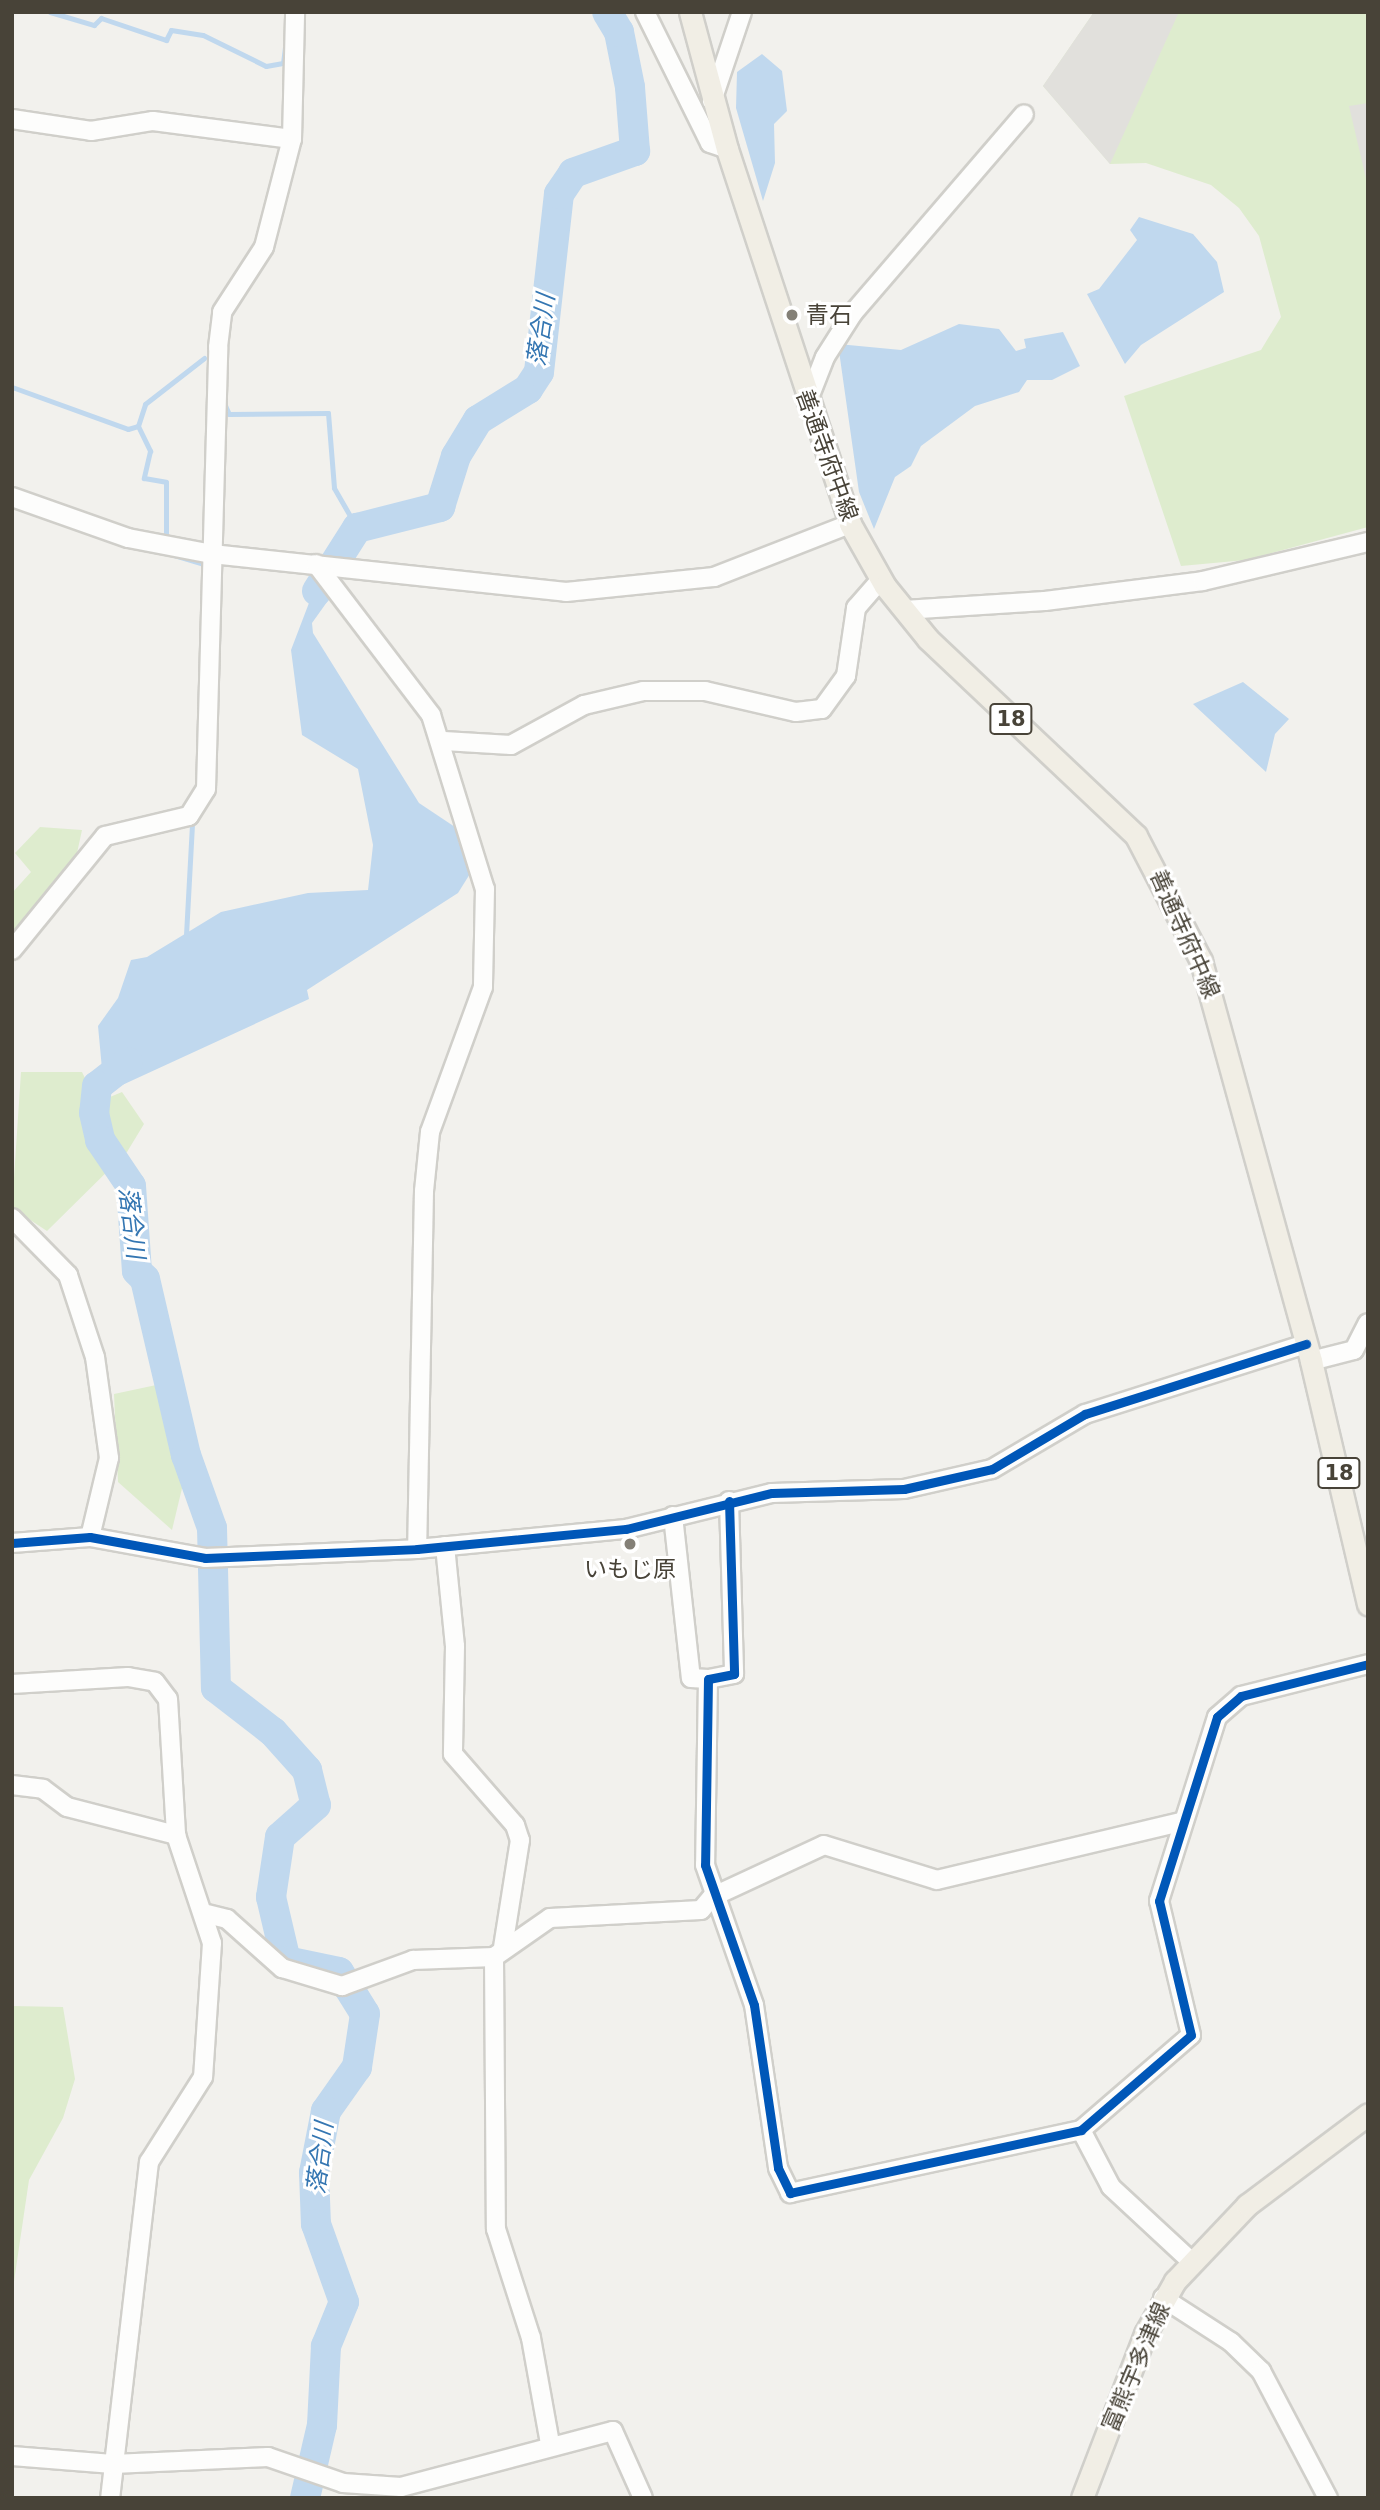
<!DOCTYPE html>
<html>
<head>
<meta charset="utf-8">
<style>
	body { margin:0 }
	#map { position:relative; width:1380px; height:2510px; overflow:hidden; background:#f2f1ed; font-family:"DejaVu Sans","Noto Sans JP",sans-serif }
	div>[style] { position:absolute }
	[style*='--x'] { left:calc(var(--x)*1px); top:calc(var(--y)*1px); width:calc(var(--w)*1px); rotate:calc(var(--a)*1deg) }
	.green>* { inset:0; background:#deecce }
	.parking>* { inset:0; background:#e1e0dc }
	.water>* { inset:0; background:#c0d8ee }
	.stream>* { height:5px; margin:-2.5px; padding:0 2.5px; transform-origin:2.5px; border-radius:2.5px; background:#c0d8ee }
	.river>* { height:30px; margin:-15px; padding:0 15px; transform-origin:15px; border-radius:15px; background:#c0d8ee }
	.roads { filter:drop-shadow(2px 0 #d0cfca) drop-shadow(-2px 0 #d0cfca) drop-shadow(0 2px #d0cfca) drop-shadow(0 -2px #d0cfca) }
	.minor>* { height:18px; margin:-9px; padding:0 9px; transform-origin:9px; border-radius:9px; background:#fdfdfc }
	.major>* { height:21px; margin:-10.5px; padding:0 10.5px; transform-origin:10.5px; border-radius:10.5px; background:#f1eee5 }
	.cycleway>* { height:9px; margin:-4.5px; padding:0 4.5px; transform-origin:4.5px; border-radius:4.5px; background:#0057b8 }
	.dots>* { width:19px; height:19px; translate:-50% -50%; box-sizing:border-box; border:4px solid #fff; border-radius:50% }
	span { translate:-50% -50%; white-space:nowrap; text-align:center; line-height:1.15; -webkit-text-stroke:6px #fff; paint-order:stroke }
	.shield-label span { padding:2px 5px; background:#fff; border:2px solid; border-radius:5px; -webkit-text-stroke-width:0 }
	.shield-label { font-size:21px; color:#484338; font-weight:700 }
	.poi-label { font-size:23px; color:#484338 }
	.left { translate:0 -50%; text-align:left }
	.street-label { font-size:23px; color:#484338 }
	.water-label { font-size:24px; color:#3476b2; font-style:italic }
	.frame { position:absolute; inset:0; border:14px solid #484338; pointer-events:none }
</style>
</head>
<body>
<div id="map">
	<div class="green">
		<i style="clip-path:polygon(1094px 12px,1368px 12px,1368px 527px,1246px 560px,1181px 566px,1124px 396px,1261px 350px,1281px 317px,1259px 236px,1239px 208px,1211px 185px,1146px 163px,1110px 164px,1043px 86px)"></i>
		<i style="clip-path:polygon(40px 827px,82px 830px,74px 867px,12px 935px,12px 893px,31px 872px,15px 853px)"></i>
		<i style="clip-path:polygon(21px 1072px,82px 1072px,88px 1084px,110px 1097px,122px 1092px,144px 1124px,127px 1152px,47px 1231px,12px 1208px)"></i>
		<i style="clip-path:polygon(161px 1384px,184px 1480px,172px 1530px,118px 1482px,114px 1394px)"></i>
		<i style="clip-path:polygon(12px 2006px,63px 2007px,75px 2079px,63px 2118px,29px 2180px,12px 2295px)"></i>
	</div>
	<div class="parking">
		<i style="clip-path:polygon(1094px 12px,1179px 12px,1110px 164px,1043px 86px)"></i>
		<i style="clip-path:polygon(1368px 103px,1368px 187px,1349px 106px)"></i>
	</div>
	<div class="water">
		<i style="clip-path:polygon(762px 54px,782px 71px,787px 111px,774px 124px,775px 163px,763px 201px,736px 108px,737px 72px)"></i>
		<i style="clip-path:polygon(1139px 217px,1193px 234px,1217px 262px,1224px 292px,1141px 345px,1125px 364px,1087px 294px,1099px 289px,1137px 240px,1130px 230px)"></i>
		<i style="clip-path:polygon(959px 324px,999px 329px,1016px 351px,1026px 348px,1024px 339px,1063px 332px,1080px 366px,1052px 380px,1027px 380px,1019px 392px,975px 406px,921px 446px,911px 466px,895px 477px,874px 529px,859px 492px,838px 344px,901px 350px)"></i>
		<i style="clip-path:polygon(317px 582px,332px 595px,312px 623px,313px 633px,419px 803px,464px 833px,473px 869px,458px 893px,307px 990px,309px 999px,107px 1092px,95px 1083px,102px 1069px,98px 1026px,118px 998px,131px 960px,147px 957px,221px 912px,308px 893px,368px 890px,373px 845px,358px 769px,302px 735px,291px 650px)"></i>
		<i style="clip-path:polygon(1243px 682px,1289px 719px,1275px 734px,1266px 772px,1193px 704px)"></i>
	</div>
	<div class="stream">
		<i style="--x:50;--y:12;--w:46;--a:16.5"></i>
		<i style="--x:94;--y:25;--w:10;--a:-45"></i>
		<i style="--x:101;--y:18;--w:69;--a:18.7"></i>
		<i style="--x:166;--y:40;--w:11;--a:-63"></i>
		<i style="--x:171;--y:30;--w:32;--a:9"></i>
		<i style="--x:203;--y:35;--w:70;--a:26.2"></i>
		<i style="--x:266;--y:66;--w:17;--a:-10"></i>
		<i style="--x:283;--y:63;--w:25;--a:-83"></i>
		<i style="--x:12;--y:387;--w:123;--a:19.9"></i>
		<i style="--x:128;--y:429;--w:10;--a:-17"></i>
		<i style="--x:138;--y:426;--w:23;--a:-72"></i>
		<i style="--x:145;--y:404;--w:75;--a:-37.9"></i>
		<i style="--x:224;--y:403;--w:12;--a:66"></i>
		<i style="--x:229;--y:414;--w:99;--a:-0.6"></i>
		<i style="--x:328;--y:413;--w:75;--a:85.4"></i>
		<i style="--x:334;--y:488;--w:46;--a:60.1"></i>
		<i style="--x:138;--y:426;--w:28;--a:64"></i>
		<i style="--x:150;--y:451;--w:28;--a:103"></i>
		<i style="--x:144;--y:478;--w:22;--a:10"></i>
		<i style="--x:166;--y:482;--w:54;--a:90"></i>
		<i style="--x:174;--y:555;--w:34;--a:17"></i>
		<i style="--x:186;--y:935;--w:111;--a:-86.9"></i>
	</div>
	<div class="river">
		<i style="--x:317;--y:591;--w:75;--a:-57.6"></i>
		<i style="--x:357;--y:528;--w:86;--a:-14.2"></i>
		<i style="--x:440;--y:507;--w:53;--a:-72.6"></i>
		<i style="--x:456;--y:456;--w:42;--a:-58.6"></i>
		<i style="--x:478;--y:420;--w:59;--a:-31.8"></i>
		<i style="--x:528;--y:389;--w:20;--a:-57"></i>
		<i style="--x:539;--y:372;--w:179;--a:-83.6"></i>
		<i style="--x:559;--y:194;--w:25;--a:-56"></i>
		<i style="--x:573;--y:173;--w:66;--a:-19.5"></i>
		<i style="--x:635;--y:151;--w:64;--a:-94.5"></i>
		<i style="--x:630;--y:87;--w:56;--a:-101.3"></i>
		<i style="--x:619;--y:32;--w:23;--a:-121"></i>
		<i style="--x:128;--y:1062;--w:39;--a:142"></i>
		<i style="--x:97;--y:1086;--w:27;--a:96"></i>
		<i style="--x:94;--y:1113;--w:28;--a:77"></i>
		<i style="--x:100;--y:1140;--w:55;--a:56"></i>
		<i style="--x:131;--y:1186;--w:85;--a:86"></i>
		<i style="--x:137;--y:1271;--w:11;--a:45"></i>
		<i style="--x:145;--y:1279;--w:181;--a:76.9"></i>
		<i style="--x:186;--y:1455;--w:77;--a:70.4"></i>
		<i style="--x:212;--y:1528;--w:160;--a:88.6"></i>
		<i style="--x:216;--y:1688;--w:72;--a:37.7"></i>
		<i style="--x:273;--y:1732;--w:51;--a:48.2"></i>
		<i style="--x:307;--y:1770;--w:36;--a:76"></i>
		<i style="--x:316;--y:1805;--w:48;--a:138.4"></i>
		<i style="--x:280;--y:1837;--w:61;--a:98.5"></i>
		<i style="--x:271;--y:1897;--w:66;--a:76.8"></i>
		<i style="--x:286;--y:1961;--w:54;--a:11.7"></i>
		<i style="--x:339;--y:1972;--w:49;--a:58.2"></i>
		<i style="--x:365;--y:2014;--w:54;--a:98.6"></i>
		<i style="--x:357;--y:2067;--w:54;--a:125.2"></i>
		<i style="--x:326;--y:2111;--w:63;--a:101"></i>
		<i style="--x:314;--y:2173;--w:51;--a:87.8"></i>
		<i style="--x:316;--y:2224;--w:83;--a:70.3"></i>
		<i style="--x:344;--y:2302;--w:48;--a:112.2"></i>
		<i style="--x:326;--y:2346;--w:79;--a:92.9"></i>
		<i style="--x:322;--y:2425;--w:75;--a:103.1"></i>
	</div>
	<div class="roads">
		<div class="minor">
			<i style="--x:645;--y:12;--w:146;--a:63.6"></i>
			<i style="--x:710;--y:143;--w:18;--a:19"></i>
			<i style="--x:712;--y:101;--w:94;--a:-71.4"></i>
			<i style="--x:12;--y:119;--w:80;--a:8.6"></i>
			<i style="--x:91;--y:131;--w:63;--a:-9.2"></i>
			<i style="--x:153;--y:121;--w:140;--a:7.4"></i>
			<i style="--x:807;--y:403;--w:49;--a:-68.6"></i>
			<i style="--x:825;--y:357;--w:52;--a:-57.5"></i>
			<i style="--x:853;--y:313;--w:262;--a:-49.3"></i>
			<i style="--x:12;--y:497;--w:123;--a:19.5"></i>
			<i style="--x:128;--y:538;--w:86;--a:10.8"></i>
			<i style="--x:212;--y:554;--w:356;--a:6.1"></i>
			<i style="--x:566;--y:592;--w:149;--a:-5.8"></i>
			<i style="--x:714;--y:577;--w:146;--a:-21.3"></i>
			<i style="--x:316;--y:564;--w:190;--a:52.7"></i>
			<i style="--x:431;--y:715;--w:182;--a:72.8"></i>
			<i style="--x:485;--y:889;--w:98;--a:91.2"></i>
			<i style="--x:483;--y:987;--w:154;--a:110.1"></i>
			<i style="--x:430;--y:1132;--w:59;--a:95.8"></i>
			<i style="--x:424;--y:1191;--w:358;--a:91.1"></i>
			<i style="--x:904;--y:610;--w:141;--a:-3.7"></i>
			<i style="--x:1045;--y:601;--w:159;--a:-7.2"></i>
			<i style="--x:1203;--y:581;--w:170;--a:-13.3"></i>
			<i style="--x:444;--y:741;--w:67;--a:3.4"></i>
			<i style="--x:511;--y:745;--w:83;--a:-28.7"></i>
			<i style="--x:584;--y:705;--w:61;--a:-13.3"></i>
			<i style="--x:643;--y:691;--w:62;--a:0"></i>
			<i style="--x:705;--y:691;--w:93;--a:13"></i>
			<i style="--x:796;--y:712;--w:26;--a:-7"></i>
			<i style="--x:822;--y:709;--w:41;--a:-54"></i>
			<i style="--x:846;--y:676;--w:69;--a:-81.6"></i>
			<i style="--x:856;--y:608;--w:38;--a:-49"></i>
			<i style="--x:12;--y:950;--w:147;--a:-50.8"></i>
			<i style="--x:105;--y:836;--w:86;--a:-13.4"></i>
			<i style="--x:189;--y:816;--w:32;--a:-58"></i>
			<i style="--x:206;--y:789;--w:442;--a:-88.4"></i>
			<i style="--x:218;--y:347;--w:35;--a:-83"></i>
			<i style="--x:222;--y:312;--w:77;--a:-57.1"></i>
			<i style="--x:264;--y:247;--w:112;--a:-75.5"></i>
			<i style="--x:292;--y:139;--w:127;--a:-88.6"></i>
			<i style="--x:12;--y:1218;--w:80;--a:45.5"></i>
			<i style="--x:68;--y:1275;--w:86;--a:71.8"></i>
			<i style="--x:95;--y:1357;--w:102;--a:82.1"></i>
			<i style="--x:109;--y:1458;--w:81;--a:103.5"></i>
			<i style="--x:1311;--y:1361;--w:44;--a:-14.3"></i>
			<i style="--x:1354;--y:1350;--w:30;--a:-63"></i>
			<i style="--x:729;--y:1501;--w:173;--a:88.3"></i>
			<i style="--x:734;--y:1674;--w:26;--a:169"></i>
			<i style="--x:708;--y:1679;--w:186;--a:90.9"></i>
			<i style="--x:705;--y:1865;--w:148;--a:70.7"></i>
			<i style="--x:754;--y:2005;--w:165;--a:81.6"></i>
			<i style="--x:778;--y:2168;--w:28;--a:64"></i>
			<i style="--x:790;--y:2193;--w:298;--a:-12.2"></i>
			<i style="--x:1081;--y:2130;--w:145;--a:-40.8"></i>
			<i style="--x:1191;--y:2035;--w:138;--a:-103.4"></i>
			<i style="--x:1159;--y:1901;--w:193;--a:-72.5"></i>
			<i style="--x:1217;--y:1717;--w:32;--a:-41"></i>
			<i style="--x:1241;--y:1696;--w:131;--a:-14.1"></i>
			<i style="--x:673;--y:1516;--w:163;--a:83.7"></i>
			<i style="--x:691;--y:1678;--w:17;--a:3"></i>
			<i style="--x:12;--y:1543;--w:78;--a:-4.4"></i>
			<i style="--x:90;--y:1537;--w:117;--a:10.3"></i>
			<i style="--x:205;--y:1558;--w:212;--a:-2.4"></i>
			<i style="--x:417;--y:1549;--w:210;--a:-5.5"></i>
			<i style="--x:626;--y:1529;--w:150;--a:-13.9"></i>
			<i style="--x:772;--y:1493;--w:132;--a:-1.7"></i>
			<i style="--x:904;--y:1489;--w:90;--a:-12.8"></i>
			<i style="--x:992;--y:1469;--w:108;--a:-30.6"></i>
			<i style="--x:1085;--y:1414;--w:232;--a:-17.6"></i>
			<i style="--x:445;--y:1546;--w:100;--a:84.3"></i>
			<i style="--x:455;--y:1646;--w:108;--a:91.1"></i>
			<i style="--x:453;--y:1754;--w:94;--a:48.9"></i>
			<i style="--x:515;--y:1825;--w:16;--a:72"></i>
			<i style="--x:520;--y:1840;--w:108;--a:99"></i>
			<i style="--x:12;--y:1684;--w:116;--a:-3.5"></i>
			<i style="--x:128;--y:1677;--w:27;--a:10"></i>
			<i style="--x:155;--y:1682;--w:21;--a:53"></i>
			<i style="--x:168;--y:1699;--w:136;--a:86.6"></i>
			<i style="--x:176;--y:1835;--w:114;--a:71.6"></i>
			<i style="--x:212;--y:1943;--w:134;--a:93.8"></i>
			<i style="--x:203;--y:2077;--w:101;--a:122.4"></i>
			<i style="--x:149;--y:2162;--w:338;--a:96.6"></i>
			<i style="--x:12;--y:1785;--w:31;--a:7"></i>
			<i style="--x:43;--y:1789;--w:30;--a:37"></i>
			<i style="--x:67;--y:1807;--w:113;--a:14.4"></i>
			<i style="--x:203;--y:1913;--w:25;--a:14"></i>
			<i style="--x:227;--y:1919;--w:74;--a:41.7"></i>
			<i style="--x:282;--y:1968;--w:63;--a:16.7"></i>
			<i style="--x:342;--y:1986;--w:76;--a:-20.1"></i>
			<i style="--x:413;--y:1960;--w:81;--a:-2.1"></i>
			<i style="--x:494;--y:1957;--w:68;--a:-34.9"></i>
			<i style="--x:550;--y:1918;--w:151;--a:-3"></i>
			<i style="--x:701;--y:1910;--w:17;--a:-50"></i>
			<i style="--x:712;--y:1897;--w:123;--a:-24.9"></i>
			<i style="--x:824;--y:1845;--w:118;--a:17.2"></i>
			<i style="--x:937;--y:1880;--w:250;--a:-13.4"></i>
			<i style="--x:494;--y:1957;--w:272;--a:89.6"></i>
			<i style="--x:496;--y:2229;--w:114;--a:72.2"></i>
			<i style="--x:531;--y:2338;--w:108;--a:79.8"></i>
			<i style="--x:1081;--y:2130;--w:64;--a:62.2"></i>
			<i style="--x:1111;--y:2187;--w:109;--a:42.8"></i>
			<i style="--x:1163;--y:2298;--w:81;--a:32.9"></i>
			<i style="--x:1231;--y:2342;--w:42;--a:44"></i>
			<i style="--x:1261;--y:2371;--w:144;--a:62.2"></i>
			<i style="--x:12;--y:2456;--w:101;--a:4.5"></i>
			<i style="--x:113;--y:2464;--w:155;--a:-2.6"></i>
			<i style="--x:268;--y:2457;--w:79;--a:19.1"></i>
			<i style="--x:343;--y:2483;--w:58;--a:3.9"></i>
			<i style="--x:401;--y:2487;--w:219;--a:-14.8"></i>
			<i style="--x:613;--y:2431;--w:73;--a:65.9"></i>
		</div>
		<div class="major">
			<i style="--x:690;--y:12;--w:142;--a:74.9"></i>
			<i style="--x:727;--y:149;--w:395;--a:71.8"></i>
			<i style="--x:850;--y:524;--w:71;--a:60.6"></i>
			<i style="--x:885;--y:586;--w:68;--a:50.9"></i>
			<i style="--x:928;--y:639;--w:286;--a:43.4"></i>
			<i style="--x:1136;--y:836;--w:141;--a:62.5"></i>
			<i style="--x:1201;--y:961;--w:415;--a:74.6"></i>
			<i style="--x:1311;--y:1361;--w:250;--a:76.8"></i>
			<i style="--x:1082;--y:2498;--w:176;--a:-69"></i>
			<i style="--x:1145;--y:2334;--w:61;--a:-60.5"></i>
			<i style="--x:1175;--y:2281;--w:105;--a:-46.5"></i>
			<i style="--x:1247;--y:2205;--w:151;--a:-36.9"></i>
		</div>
	</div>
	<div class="cycleway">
		<i style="--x:729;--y:1501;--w:173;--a:88.3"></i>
		<i style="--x:734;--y:1674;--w:26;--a:169"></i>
		<i style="--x:708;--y:1679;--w:186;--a:90.9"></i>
		<i style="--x:705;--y:1865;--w:148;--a:70.7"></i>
		<i style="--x:754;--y:2005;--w:165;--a:81.6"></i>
		<i style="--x:778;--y:2168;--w:28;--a:64"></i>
		<i style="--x:790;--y:2193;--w:298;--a:-12.2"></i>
		<i style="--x:1081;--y:2130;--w:145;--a:-40.8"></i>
		<i style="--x:1191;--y:2035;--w:138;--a:-103.4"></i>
		<i style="--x:1159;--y:1901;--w:193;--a:-72.5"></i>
		<i style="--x:1217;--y:1717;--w:32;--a:-41"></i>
		<i style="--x:1241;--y:1696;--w:131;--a:-14.1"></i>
		<i style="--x:12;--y:1543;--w:78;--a:-4.4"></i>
		<i style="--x:90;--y:1537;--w:117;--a:10.3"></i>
		<i style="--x:205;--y:1558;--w:212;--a:-2.4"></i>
		<i style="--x:417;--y:1549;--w:210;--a:-5.5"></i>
		<i style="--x:626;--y:1529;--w:150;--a:-13.9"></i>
		<i style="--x:772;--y:1493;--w:132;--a:-1.7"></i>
		<i style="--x:904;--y:1489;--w:90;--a:-12.8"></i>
		<i style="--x:992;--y:1469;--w:108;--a:-30.6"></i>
		<i style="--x:1085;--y:1414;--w:232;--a:-17.6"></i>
	</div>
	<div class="dots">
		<i style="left:792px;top:315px;background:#848077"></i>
		<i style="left:630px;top:1544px;background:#848077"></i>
	</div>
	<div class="shield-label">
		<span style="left:1011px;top:719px">18</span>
		<span style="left:1339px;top:1473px">18</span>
	</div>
	<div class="poi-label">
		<span class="left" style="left:806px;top:315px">青石</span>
		<span style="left:630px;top:1569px">いもじ原</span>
	</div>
	<div class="street-label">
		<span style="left:827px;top:455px;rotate:70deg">善通寺府中線</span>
		<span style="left:1185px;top:934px;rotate:66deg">善通寺府中線</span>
		<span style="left:1136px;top:2367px;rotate:-67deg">富熊宇多津線</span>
	</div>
	<div class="water-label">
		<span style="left:542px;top:330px;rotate:-82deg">落合川</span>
		<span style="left:131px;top:1223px;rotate:83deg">落合川</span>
		<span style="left:321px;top:2158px;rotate:-83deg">落合川</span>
	</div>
	<div class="frame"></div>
</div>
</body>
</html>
